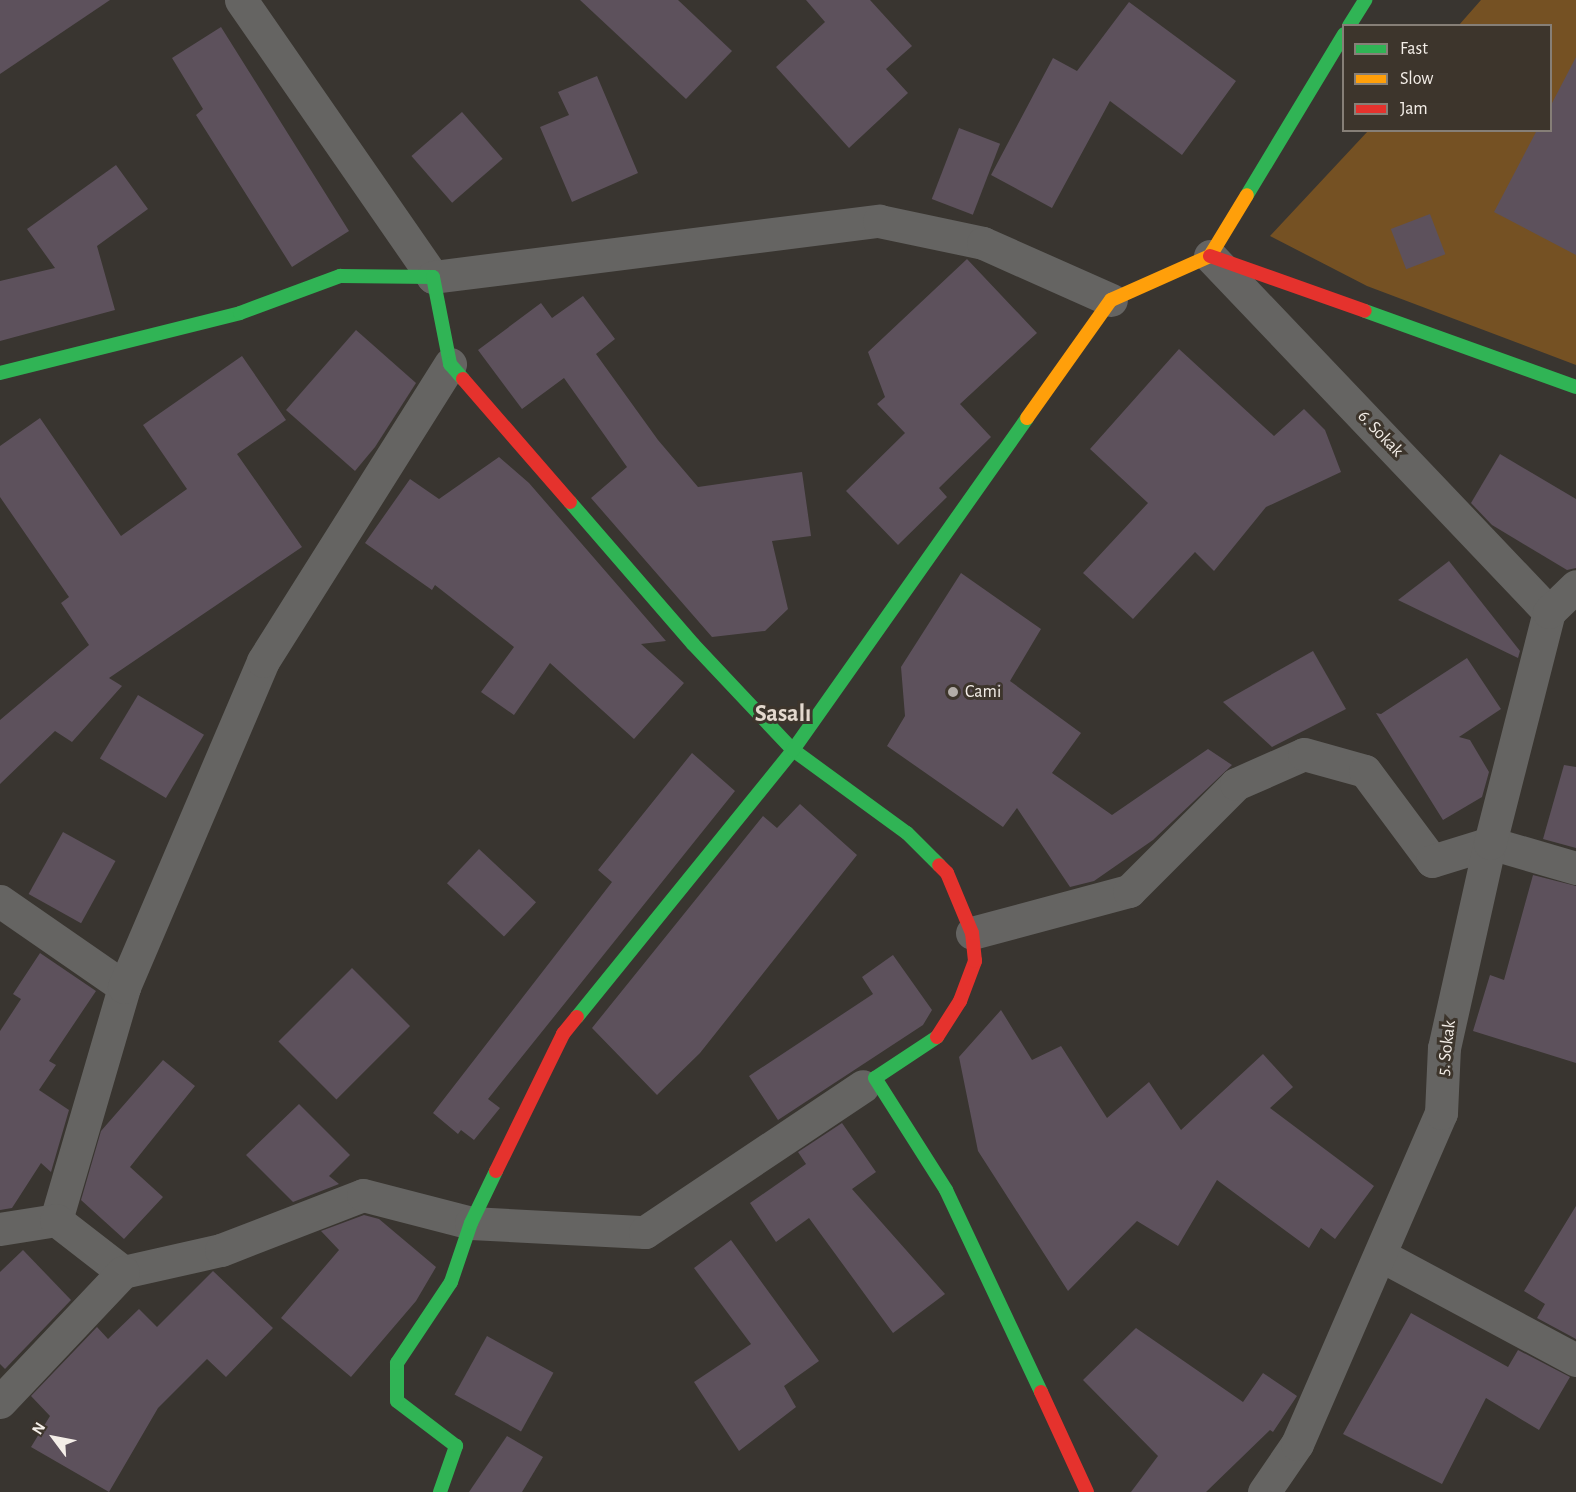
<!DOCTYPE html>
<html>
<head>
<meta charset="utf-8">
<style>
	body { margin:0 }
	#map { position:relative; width:1576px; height:1492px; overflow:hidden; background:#393530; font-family:"Alegreya Sans",sans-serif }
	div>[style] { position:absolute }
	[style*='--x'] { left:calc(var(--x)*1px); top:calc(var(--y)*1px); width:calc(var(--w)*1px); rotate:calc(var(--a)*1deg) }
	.green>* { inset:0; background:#755123 }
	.building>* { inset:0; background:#5d515c; transform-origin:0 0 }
	.street>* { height:33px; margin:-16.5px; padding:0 16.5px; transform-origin:16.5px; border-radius:16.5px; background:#656462 }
	.fast>* { height:14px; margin:-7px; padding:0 7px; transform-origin:7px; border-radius:7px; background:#30b455 }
	.slow>* { height:14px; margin:-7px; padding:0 7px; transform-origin:7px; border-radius:7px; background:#ff9f0a }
	.jam>* { height:14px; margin:-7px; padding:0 7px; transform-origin:7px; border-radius:7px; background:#e5322d }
	.dots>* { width:16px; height:16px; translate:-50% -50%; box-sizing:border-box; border:3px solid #3d352c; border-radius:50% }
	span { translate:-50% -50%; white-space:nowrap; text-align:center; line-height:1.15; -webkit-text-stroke:6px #3d352c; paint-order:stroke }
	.street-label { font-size:18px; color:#f4eee8 }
	.poi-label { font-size:18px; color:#f4eee8 }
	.left { translate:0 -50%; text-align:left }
	.district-label { font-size:24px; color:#e4d9ce; font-weight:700 }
	.legend { position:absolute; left:1342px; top:24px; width:210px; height:108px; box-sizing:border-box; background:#3d352c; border:2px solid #867f77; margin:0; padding:8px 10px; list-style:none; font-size:18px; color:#f4eee8 }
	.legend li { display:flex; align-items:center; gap:12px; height:30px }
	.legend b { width:30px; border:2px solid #867f77 }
	.north { position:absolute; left:24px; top:1408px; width:60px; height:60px; -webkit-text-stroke:4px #3d352c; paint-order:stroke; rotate:302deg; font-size:16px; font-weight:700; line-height:24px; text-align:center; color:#f4eee8 }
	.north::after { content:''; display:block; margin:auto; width:21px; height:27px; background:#f4eee8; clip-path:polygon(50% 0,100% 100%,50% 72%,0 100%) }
</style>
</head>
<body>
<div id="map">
	<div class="green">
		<i style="clip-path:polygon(1481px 0,1576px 0,1576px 365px,1367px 286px,1270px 236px,1368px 131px,1550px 130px,1550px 26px,1459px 25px)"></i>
	</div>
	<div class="building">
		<i style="clip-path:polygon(0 0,110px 0,0 74px)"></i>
		<i style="clip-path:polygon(580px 0,678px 0,732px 51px,686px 99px)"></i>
		<i style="clip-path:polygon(806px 0,870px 0,912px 46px,886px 69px,908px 93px,849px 148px,776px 67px,825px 22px)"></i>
		<i style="clip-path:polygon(1129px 2px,1236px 81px,1182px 155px,1110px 101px,1052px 208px,991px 175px,1053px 58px,1077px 71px)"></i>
		<i style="clip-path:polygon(221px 27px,349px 231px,292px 267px,196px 115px,203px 109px,172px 58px)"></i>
		<i style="clip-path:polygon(1576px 57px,1576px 255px,1494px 212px,1537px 130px,1551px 130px,1551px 105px)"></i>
		<i style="clip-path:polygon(597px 76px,638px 173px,572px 202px,540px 127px,569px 115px,558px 92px)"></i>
		<i style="left:462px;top:112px;width:62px;height:67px;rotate:49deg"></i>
		<i style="left:959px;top:128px;width:44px;height:76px;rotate:21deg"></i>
		<i style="clip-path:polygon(116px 165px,148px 209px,97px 246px,115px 310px,0 341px,0 281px,55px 268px,27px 229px)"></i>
		<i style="left:1430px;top:214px;width:43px;height:42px;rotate:69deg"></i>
		<i style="clip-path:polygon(967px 259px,1037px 333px,960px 404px,991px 437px,939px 488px,947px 497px,898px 545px,846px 491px,905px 433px,877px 404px,885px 397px,868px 352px)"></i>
		<i style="clip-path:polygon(583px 296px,615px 339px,596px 354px,658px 440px,698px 487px,802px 472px,811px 536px,772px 541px,788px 609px,765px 631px,712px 637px,591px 498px,627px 467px,564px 378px,522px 409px,478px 350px,541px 303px,552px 318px)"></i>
		<i style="clip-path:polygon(356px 330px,416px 383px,375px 447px,355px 471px,286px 410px)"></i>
		<i style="clip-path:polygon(1179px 349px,1274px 436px,1304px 409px,1325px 430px,1341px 472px,1266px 507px,1214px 571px,1195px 552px,1133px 619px,1083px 573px,1148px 503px,1090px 449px)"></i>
		<i style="clip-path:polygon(242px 356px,286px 420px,237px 454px,302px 547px,109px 678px,122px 686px,72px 742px,55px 731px,0 784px,0 720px,89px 645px,61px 603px,69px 597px,0 497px,0 446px,40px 418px,121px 536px,187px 489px,143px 425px)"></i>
		<i style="clip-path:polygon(1500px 454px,1576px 499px,1576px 568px,1567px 570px,1492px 525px,1471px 503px)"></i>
		<i style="clip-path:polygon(499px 457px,529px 483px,666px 641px,641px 644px,684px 683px,634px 739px,550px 663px,514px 715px,481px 692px,514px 647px,435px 585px,432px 590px,365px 543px,410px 479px,439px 499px)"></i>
		<i style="clip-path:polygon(1449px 561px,1520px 651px,1518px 658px,1398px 600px)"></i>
		<i style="clip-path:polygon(961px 573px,1041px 629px,1010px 681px,1081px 733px,1052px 773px,1112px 815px,1208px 749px,1232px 765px,1153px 840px,1094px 881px,1070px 887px,1017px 808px,1003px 827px,887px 746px,905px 716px,901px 667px)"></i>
		<i style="clip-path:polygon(1313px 651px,1346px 709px,1272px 747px,1223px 702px)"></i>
		<i style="clip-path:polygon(1467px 658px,1501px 709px,1459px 737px,1470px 740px,1489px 772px,1482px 797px,1443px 820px,1376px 713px,1381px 714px)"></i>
		<i style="left:138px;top:695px;width:77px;height:74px;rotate:31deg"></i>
		<i style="clip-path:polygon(692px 753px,735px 791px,488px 1099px,500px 1108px,474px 1140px,461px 1130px,458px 1134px,433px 1113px,612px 882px,598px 870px)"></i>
		<i style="clip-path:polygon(1564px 765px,1576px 767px,1576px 848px,1543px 839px)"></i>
		<i style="clip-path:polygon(800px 804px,857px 855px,700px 1053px,657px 1095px,592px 1028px,763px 816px,777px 828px)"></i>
		<i style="left:63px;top:832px;width:60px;height:71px;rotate:29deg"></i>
		<i style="left:479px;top:849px;width:78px;height:47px;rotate:43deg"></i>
		<i style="clip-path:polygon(1533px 875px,1576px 886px,1576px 1063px,1473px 1031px,1490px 975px,1504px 980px)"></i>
		<i style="clip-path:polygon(40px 953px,96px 991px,49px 1061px,56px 1065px,39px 1090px,69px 1110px,51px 1172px,41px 1163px,12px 1208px,0 1210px,0 1031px,21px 999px,13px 994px)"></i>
		<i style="clip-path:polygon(893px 955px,932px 1010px,923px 1025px,778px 1120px,749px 1076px,873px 994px,862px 977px)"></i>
		<i style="left:352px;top:968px;width:82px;height:104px;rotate:45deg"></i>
		<i style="clip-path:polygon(1001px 1010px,1032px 1060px,1061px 1046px,1107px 1118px,1149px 1082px,1181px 1130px,1263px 1054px,1293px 1087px,1270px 1108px,1374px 1186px,1335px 1239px,1321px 1228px,1309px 1248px,1217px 1180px,1178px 1246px,1137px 1221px,1068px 1291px,978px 1151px,959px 1057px)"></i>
		<i style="clip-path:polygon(163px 1060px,195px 1086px,130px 1167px,163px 1197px,124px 1239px,81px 1200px,101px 1131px)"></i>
		<i style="clip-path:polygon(299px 1104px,350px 1155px,329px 1176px,339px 1184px,293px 1202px,246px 1155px)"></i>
		<i style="clip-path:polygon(842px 1123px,876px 1172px,852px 1189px,945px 1294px,893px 1333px,809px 1218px,776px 1242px,750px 1203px,806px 1164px,798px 1152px)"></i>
		<i style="clip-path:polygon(1576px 1206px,1576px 1339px,1537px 1318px,1545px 1304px,1524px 1291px)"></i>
		<i style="clip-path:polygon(364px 1215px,379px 1219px,436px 1267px,416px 1301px,351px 1377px,281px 1318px,339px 1250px,321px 1231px)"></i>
		<i style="clip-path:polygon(731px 1240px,819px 1361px,784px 1386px,796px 1407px,739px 1451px,694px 1382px,751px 1344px,694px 1268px)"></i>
		<i style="clip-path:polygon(23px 1250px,71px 1300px,5px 1369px,0 1364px,0 1272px)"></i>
		<i style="clip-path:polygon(213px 1271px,273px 1328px,226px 1377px,207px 1359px,158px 1408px,109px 1492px,31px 1447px,50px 1416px,31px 1396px,97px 1327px,108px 1339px,139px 1309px,157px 1327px)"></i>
		<i style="clip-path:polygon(1411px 1313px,1508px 1367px,1518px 1350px,1570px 1377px,1539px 1430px,1486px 1398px,1442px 1484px,1343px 1434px)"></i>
		<i style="clip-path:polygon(1136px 1328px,1243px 1402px,1263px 1373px,1297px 1396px,1273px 1432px,1270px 1430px,1206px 1492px,1131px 1492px,1158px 1456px,1083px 1380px)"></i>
		<i style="left:487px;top:1336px;width:76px;height:67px;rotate:29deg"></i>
		<i style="clip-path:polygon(507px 1436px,543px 1457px,522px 1492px,469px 1492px)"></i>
	</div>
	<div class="street">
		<i style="--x:241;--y:0;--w:337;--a:55.3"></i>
		<i style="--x:433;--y:277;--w:450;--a:-7.2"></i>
		<i style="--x:879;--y:221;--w:106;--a:11.9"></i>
		<i style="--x:983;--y:243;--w:140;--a:24"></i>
		<i style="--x:1210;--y:256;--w:492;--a:46.4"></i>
		<i style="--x:0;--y:901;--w:151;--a:34.7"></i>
		<i style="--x:972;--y:933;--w:163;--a:-15"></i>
		<i style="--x:1129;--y:891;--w:151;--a:-45"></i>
		<i style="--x:1236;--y:784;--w:74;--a:-23.8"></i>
		<i style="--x:1304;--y:754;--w:63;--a:15.6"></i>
		<i style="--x:1365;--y:771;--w:112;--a:53.3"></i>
		<i style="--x:1432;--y:861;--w:61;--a:-17.2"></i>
		<i style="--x:1490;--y:843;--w:90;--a:16.2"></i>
		<i style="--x:56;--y:1220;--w:243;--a:-73.7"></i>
		<i style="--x:124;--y:987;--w:354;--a:-66.9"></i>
		<i style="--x:263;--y:661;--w:351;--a:-57.8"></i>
		<i style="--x:0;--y:1229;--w:57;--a:-9.1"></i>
		<i style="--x:56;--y:1220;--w:85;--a:37.8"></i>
		<i style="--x:123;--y:1272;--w:100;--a:-12.7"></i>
		<i style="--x:221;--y:1250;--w:152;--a:-21.2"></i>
		<i style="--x:363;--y:1195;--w:112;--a:14.5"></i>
		<i style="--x:471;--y:1223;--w:174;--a:3"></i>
		<i style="--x:645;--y:1232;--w:262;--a:-33.8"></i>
		<i style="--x:1382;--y:1256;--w:220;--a:28.2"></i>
		<i style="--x:0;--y:1402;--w:179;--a:-46.6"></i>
		<i style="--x:1264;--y:1492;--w:58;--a:-55.5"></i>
		<i style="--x:1297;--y:1444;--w:361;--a:-66.5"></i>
		<i style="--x:1441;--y:1113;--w:65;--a:-87.4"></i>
		<i style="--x:1444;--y:1048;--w:210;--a:-77.4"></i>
		<i style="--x:1490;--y:843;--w:238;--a:-75.7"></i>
		<i style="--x:1549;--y:612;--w:37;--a:-44"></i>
	</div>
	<div class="fast">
		<i style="--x:1349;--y:26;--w:31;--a:-58"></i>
		<i style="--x:1247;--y:195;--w:188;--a:-58.9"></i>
		<i style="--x:1365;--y:311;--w:224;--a:19.8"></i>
		<i style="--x:0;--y:373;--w:247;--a:-14"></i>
		<i style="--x:240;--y:313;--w:107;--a:-20.3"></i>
		<i style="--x:340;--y:276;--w:93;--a:0.6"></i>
		<i style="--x:433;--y:277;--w:89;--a:78.9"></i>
		<i style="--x:450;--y:364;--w:20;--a:49"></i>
		<i style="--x:570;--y:502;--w:188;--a:49.1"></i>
		<i style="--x:693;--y:644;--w:146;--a:46.7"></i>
		<i style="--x:793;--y:750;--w:141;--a:36.1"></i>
		<i style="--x:907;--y:833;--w:45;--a:45"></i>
		<i style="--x:577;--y:1017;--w:343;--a:-51"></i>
		<i style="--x:793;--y:750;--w:406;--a:-54.8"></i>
		<i style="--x:937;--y:1037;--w:74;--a:146.5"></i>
		<i style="--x:875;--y:1078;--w:133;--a:57.6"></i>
		<i style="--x:946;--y:1190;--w:223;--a:64.8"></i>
		<i style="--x:440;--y:1492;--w:49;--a:-70.8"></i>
		<i style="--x:456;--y:1446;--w:74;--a:-142.7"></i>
		<i style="--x:397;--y:1401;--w:38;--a:-90"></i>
		<i style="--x:397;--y:1363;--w:97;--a:-56.3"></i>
		<i style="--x:451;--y:1282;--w:62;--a:-71.3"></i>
		<i style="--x:471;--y:1223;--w:58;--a:-64.3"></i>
	</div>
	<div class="slow">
		<i style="--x:1027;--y:418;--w:145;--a:-54.6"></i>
		<i style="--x:1111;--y:300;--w:108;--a:-24"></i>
		<i style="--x:1210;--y:256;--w:71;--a:-58.8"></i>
	</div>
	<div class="jam">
		<i style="--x:1210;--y:256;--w:164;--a:19.5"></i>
		<i style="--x:463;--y:379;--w:163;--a:49"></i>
		<i style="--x:937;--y:1037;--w:43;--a:-57.4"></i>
		<i style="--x:960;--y:1001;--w:43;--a:-69.4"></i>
		<i style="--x:975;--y:961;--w:28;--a:-96"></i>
		<i style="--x:972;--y:933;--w:65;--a:-112.6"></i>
		<i style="--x:947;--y:873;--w:11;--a:-135"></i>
		<i style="--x:496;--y:1171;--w:153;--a:-63.9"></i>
		<i style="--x:563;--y:1034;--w:22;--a:-51"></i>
		<i style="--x:1041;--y:1392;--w:110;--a:65.3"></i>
	</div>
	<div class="dots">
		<i style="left:953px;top:692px;background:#b3ada8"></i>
	</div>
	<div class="street-label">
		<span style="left:1380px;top:434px;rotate:46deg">6. Sokak</span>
		<span style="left:1447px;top:1048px;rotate:-83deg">5. Sokak</span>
	</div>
	<div class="poi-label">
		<span class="left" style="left:965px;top:692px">Cami</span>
	</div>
	<div class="district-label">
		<span style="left:783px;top:715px">Sasalı</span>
	</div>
	<ul class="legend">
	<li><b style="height:8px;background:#30b455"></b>Fast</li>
	<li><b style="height:8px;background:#ff9f0a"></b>Slow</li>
	<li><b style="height:8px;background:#e5322d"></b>Jam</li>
	</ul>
	<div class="north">N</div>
</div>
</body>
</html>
